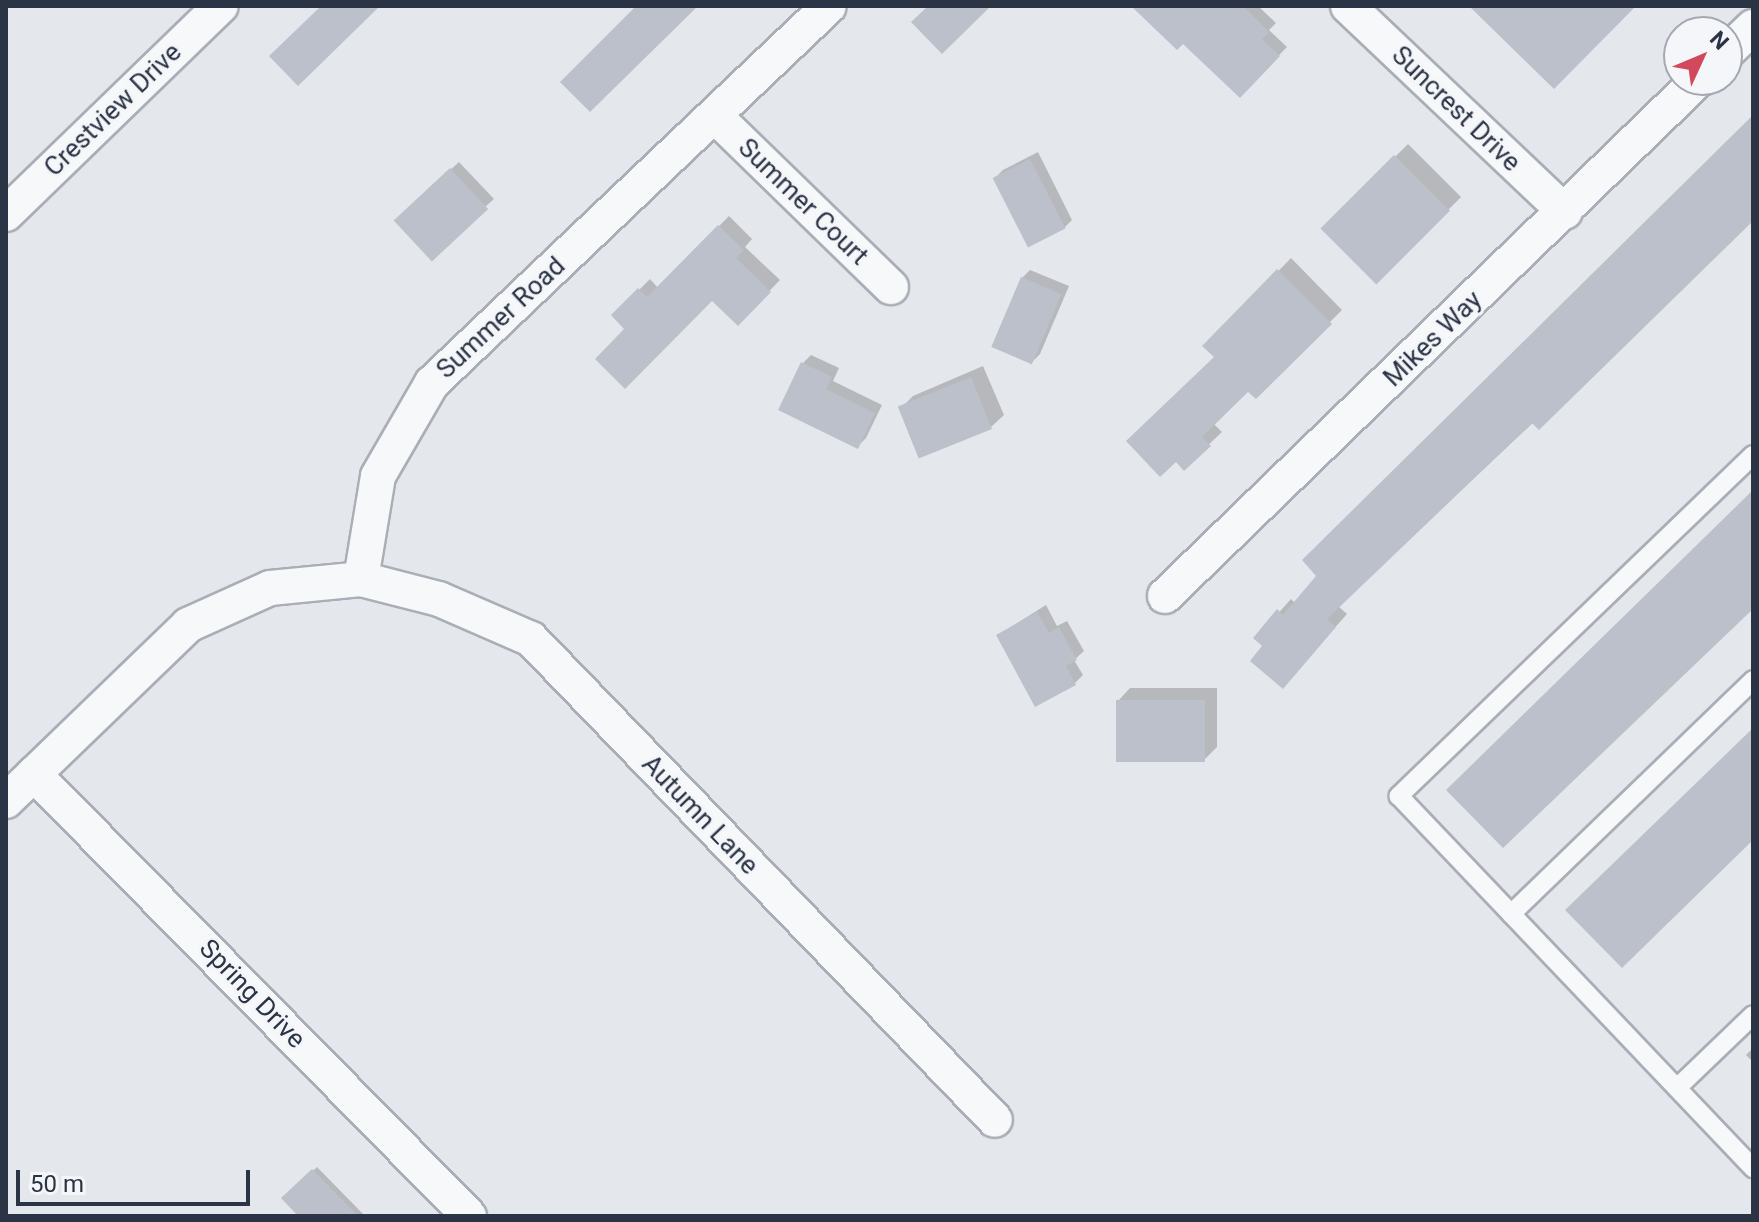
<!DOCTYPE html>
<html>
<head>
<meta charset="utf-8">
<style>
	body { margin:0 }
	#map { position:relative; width:1759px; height:1222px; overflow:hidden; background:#e4e7ec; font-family:Roboto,sans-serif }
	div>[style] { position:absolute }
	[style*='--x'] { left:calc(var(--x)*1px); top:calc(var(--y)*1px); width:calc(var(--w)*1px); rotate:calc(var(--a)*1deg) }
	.shadow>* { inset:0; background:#0003; transform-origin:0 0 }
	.building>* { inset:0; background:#bbc0ca; transform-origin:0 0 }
	.roads { filter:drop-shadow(2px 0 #a9aeb7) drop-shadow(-2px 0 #a9aeb7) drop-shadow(0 2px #a9aeb7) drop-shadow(0 -2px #a9aeb7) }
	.service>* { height:18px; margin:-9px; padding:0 9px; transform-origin:9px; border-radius:9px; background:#f7f8fa }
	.minor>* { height:34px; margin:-17px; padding:0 17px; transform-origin:17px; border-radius:17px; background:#f7f8fa }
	span { translate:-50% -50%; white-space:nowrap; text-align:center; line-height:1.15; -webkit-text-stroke:6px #f4f6f9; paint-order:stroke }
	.street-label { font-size:26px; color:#2b3445 }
	.frame { position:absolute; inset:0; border:8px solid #2b3445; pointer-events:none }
	.north { position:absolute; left:1663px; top:16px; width:80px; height:80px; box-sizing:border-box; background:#f4f6f9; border:2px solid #a4a8b1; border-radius:50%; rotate:46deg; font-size:22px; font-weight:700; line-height:32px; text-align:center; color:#2b3445 }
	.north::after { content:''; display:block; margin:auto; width:28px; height:36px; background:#d1495b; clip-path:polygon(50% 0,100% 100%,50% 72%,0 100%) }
	.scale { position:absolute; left:16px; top:1170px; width:234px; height:36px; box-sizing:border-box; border:4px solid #2b3445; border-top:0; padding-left:10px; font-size:24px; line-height:28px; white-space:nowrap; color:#2b3445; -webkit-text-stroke:6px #f4f6f9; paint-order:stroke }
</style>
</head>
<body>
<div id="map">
	<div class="shadow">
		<i style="clip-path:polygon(1142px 6px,1258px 6px,1276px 23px,1269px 30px,1287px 47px,1240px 95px)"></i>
		<i style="clip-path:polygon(1753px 118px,1753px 216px,1338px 606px,1347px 614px,1294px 674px,1256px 638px,1291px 599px,1295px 603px)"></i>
		<i style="left:1408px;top:144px;width:75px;height:120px;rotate:45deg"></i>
		<i style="clip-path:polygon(1038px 152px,1072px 220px,1064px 228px,995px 178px,1003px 170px)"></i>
		<i style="clip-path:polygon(459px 162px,494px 199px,429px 256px,404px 212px)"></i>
		<i style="clip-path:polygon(729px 216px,752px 239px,745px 247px,780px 280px,738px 323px,712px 298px,627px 329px,614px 315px,650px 279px,658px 288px)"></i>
		<i style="clip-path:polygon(1291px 258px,1342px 310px,1256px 396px,1248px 389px,1213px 423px,1222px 432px,1184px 468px,1217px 357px,1205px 346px)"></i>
		<i style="clip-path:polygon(1030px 270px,1069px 286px,1040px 354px,1031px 363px,1022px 278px)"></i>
		<i style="clip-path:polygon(811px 355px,839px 368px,833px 381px,882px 405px,866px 438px,858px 446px,780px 409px,803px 363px)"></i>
		<i style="clip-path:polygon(983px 366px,1004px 415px,991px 427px,900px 409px,913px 396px)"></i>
		<i style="clip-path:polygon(1046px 605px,1057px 626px,1067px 621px,1084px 651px,1074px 660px,1083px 675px,1075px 683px,998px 635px)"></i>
		<i style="clip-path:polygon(1130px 688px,1217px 688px,1217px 747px,1204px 760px,1118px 701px)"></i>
		<i style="clip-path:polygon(1753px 1048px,1753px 1062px,1746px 1055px)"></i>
		<i style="clip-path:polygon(317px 1167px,365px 1216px,301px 1216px,284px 1198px)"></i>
	</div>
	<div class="building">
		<i style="clip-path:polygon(321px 6px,380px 6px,298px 86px,269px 56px)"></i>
		<i style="clip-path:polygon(636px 6px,698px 6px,590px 112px,560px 82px)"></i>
		<i style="clip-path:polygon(928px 6px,991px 6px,942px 54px,911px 22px)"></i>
		<i style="clip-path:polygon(1131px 6px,1243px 6px,1269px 32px,1262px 39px,1280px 56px,1240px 98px,1183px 44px,1177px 50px)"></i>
		<i style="clip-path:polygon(1469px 6px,1636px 6px,1554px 89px)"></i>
		<i style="clip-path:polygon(1753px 115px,1753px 221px,1539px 430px,1532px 423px,1327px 619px,1336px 627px,1283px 689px,1250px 661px,1262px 646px,1253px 638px,1277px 609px,1283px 615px,1316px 576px,1302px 560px)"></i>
		<i style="left:1394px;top:155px;width:79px;height:104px;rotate:45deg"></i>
		<i style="left:1030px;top:159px;width:78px;height:42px;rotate:63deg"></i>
		<i style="left:450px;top:168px;width:56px;height:77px;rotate:47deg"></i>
		<i style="clip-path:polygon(718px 225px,744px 250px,736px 258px,771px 292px,738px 326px,712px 301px,625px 389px,595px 359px,624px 329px,611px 315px,638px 288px,647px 297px)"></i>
		<i style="clip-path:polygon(1277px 269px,1332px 324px,1256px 399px,1248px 392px,1202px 437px,1211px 446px,1184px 471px,1176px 462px,1160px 477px,1126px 441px,1214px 357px,1202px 346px)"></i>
		<i style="left:1021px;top:277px;width:44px;height:76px;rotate:23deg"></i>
		<i style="clip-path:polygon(801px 362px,832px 377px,826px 389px,875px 413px,858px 449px,778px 410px)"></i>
		<i style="left:971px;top:377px;width:56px;height:79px;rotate:68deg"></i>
		<i style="clip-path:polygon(1753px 490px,1753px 609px,1503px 848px,1446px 790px)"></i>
		<i style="clip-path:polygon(1037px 612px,1049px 633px,1059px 627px,1077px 660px,1066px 666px,1076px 685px,1035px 707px,996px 635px)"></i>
		<i style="left:1116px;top:700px;width:89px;height:62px"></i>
		<i style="clip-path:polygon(1753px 728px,1753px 840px,1622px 968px,1565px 910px)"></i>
		<i style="clip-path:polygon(312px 1169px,358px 1216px,298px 1216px,281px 1198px)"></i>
	</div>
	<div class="roads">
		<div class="service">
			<i style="--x:1753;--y:455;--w:492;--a:136.1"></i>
			<i style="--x:1399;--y:796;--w:514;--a:46.42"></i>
			<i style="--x:1511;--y:914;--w:337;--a:-44"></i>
			<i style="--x:1677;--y:1088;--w:105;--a:-43.8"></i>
		</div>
		<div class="minor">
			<i style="--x:1348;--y:6;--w:299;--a:43.5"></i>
			<i style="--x:1727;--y:52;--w:36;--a:-44"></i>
			<i style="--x:716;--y:117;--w:244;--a:44.2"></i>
			<i style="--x:6;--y:214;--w:299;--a:-44.1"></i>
			<i style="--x:361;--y:579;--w:81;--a:14.4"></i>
			<i style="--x:439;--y:599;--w:100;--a:23.5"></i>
			<i style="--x:531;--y:639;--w:668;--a:46.03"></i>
			<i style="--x:1165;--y:596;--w:742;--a:-44.07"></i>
			<i style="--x:34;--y:774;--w:620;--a:45.46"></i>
			<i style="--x:6;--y:801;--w:253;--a:-44"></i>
			<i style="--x:188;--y:625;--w:90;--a:-24.3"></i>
			<i style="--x:270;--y:588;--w:91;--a:-5.6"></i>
			<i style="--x:361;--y:579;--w:104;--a:-80.6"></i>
			<i style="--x:378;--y:476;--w:108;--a:-59.9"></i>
			<i style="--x:432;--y:383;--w:547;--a:-43.52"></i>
		</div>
	</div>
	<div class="street-label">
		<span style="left:1456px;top:109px;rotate:44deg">Suncrest Drive</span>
		<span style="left:113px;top:110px;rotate:-44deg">Crestview Drive</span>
		<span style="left:803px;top:202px;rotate:44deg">Summer Court</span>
		<span style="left:501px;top:318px;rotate:-43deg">Summer Road</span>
		<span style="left:1433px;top:339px;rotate:-44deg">Mikes Way</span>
		<span style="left:700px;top:815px;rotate:46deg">Autumn Lane</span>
		<span style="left:252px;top:994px;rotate:46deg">Spring Drive</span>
	</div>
	<div class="frame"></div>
	<div class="north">N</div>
	<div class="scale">50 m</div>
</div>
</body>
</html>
